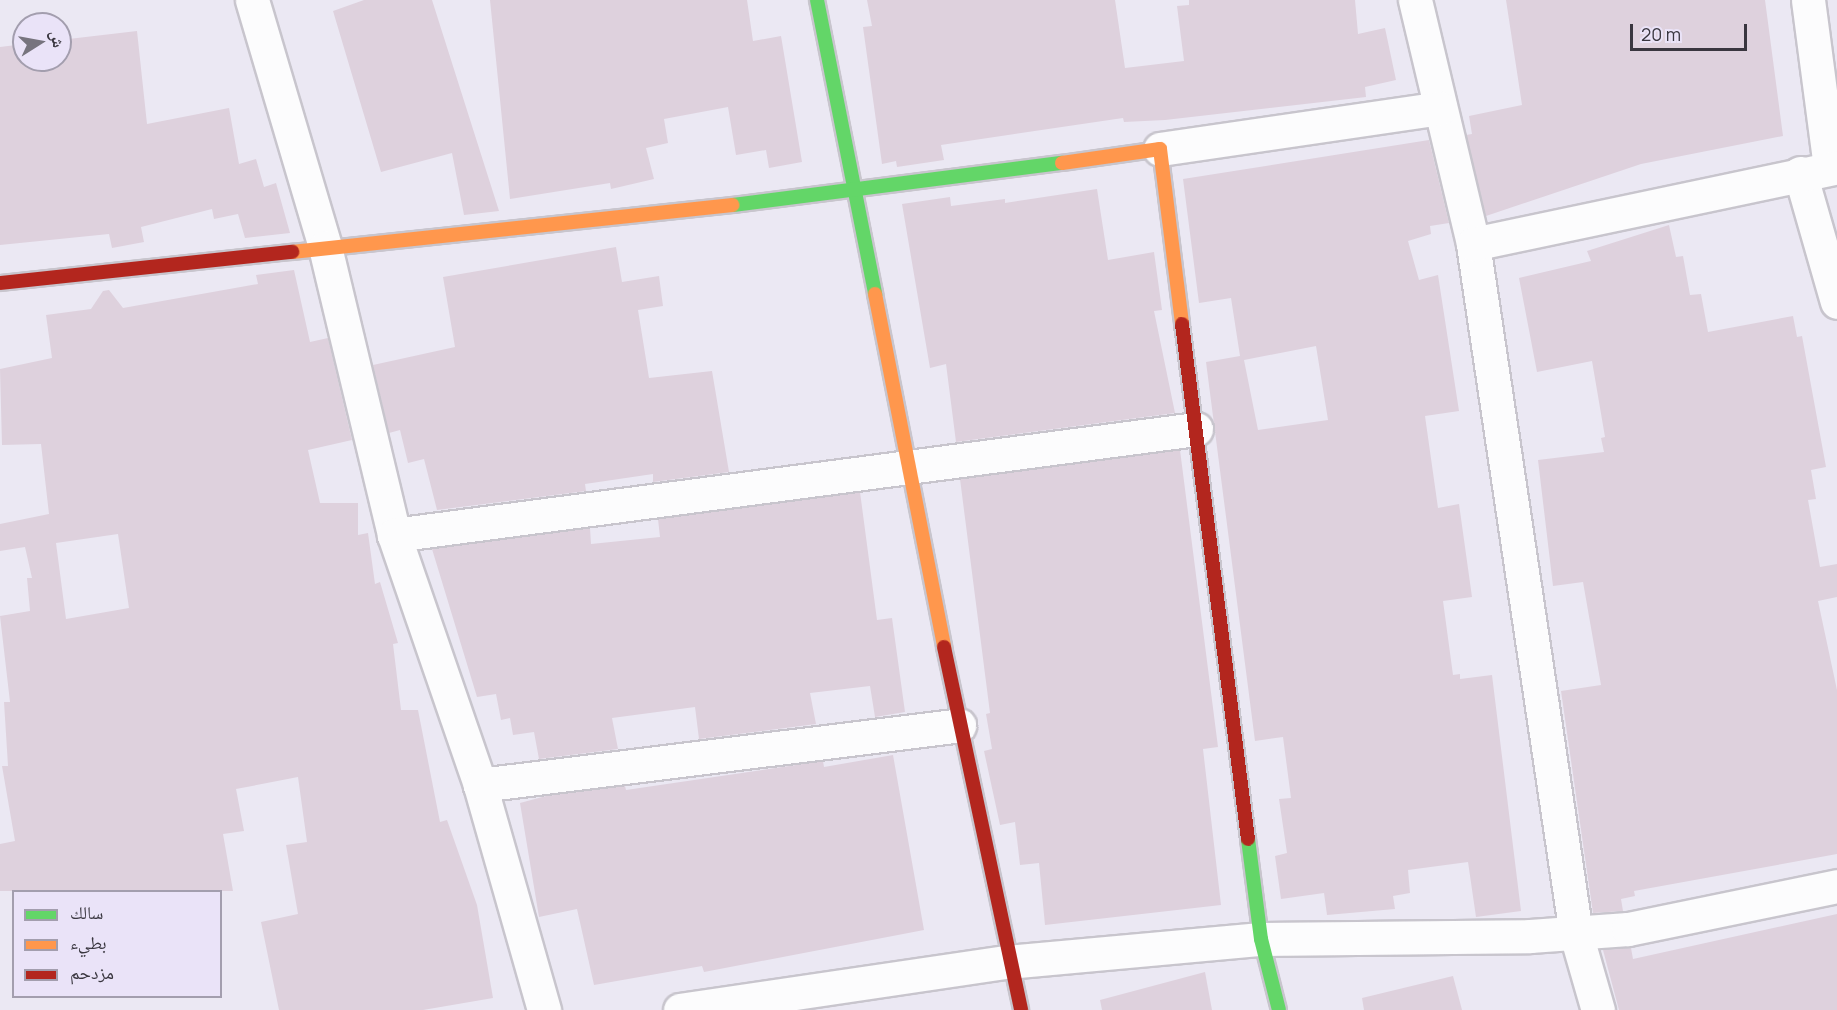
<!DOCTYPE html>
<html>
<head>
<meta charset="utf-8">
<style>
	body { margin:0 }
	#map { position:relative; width:1837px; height:1010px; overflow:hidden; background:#ebe8f3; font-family:Manrope,"Noto Naskh Arabic",sans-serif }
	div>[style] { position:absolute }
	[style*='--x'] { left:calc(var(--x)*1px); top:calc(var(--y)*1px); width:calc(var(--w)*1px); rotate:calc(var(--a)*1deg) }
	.building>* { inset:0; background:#ded1dd }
	.roads { filter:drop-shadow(2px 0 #c8c5cd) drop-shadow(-2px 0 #c8c5cd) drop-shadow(0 2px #c8c5cd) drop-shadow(0 -2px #c8c5cd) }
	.street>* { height:33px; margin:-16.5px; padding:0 16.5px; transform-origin:16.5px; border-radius:16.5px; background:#fcfcfd }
	.fast>* { height:14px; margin:-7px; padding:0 7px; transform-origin:7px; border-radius:7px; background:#63d668 }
	.slow>* { height:14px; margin:-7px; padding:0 7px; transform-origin:7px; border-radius:7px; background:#ff974d }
	.jam>* { height:14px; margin:-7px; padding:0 7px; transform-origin:7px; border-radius:7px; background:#b3261e }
	span { translate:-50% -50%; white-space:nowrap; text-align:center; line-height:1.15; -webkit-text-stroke:5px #eae3f8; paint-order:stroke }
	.legend { position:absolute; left:12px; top:890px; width:210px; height:108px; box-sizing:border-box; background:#eae3f8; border:2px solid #a39eae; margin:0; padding:8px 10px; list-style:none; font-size:18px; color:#39363f }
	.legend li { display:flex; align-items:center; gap:12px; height:30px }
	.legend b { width:30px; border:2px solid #a39eae }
	.north { position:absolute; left:12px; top:12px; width:60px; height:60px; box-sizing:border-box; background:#eae3f8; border:2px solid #a39eae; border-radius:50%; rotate:79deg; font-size:16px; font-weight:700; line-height:24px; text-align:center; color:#39363f }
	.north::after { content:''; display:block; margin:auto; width:21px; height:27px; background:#77747e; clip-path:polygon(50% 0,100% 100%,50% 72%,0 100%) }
	.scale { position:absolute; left:1630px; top:24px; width:117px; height:27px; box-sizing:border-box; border:3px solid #39363f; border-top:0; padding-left:8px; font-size:18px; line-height:21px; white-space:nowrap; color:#39363f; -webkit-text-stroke:4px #eae3f8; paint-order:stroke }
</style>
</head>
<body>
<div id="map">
	<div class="building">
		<i style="clip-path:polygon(364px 0,432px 0,499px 211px,464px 215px,452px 153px,381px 172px,333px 11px)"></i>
		<i style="clip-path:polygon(490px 0,747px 0,753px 41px,781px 36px,802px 162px,769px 168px,766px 150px,736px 155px,728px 107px,664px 119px,668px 143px,646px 148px,654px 179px,611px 189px,610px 183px,510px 199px)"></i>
		<i style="clip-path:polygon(867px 0,1115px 0,1125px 68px,1184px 61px,1177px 6px,1189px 5px,1189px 0,1355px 0,1358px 34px,1385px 28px,1396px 80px,1365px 87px,1366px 97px,1165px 120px,1124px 122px,1123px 118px,941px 145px,944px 160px,897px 167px,896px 161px,882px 164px,863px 27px,872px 26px)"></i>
		<i style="clip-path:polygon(1506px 0,1765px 0,1783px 136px,1641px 164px,1486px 216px,1466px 135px,1472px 134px,1469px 116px,1522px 105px)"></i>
		<i style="clip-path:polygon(137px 31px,147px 124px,229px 108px,239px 164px,256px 159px,264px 187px,276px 183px,290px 233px,245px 238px,238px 214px,214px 219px,212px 209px,141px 227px,144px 242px,112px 248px,109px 234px,0 245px,0 47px,24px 44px,24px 60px,60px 60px,60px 40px)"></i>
		<i style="clip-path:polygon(evenodd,1429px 140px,1449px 223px,1430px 226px,1431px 234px,1408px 241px,1419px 280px,1438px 275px,1459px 411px,1425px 416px,1438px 508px,1459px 504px,1472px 597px,1443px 601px,1453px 675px,1460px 674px,1460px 679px,1492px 675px,1521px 911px,1476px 917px,1468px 862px,1408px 870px,1410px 893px,1393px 896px,1395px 909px,1327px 915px,1324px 893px,1281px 899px,1275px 856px,1287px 853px,1279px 799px,1291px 798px,1283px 737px,1255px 741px,1206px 362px,1240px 356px,1231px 298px,1199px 303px,1183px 179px,1429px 140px,1316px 346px,1328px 420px,1258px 430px,1244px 360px,1316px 346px)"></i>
		<i style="clip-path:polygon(1097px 189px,1108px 260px,1154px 252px,1162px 310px,1154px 311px,1175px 413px,956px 442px,946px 364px,930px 368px,902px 204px,950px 197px,951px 206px,1005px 199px,1005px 203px)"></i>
		<i style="clip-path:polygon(1669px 225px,1676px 257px,1683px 256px,1690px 295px,1701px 294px,1708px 332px,1793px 316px,1797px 337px,1802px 336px,1826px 467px,1811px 470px,1816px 499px,1808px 500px,1820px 567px,1837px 564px,1837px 597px,1818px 601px,1837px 690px,1837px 854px,1634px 891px,1635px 896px,1621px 899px,1623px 911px,1593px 913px,1561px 691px,1601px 685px,1583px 582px,1553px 586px,1538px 460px,1604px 452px,1601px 438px,1605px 437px,1592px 361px,1537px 372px,1519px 278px,1591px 261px,1587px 251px)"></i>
		<i style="clip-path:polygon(616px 247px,622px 282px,659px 276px,663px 306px,638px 310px,649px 378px,712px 371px,729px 472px,653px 482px,653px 474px,585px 484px,586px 491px,437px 510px,424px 459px,408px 463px,400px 430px,389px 433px,373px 365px,455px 347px,443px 277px)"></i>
		<i style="clip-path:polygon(evenodd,294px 270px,310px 342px,328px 338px,352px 440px,308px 450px,320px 503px,358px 503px,358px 535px,368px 533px,375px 584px,380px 582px,398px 643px,393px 644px,401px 710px,418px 710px,440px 822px,447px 820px,477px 905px,493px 998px,423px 1010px,279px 1010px,261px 922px,298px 914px,286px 845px,307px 842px,298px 777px,236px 789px,244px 831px,223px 834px,233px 891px,0 891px,0 844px,15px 841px,2px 766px,8px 766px,4px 702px,10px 702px,0 616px,30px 611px,27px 578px,32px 578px,25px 547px,0 551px,0 524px,49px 514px,41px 444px,2px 445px,0 369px,52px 358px,46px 315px,91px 309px,103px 291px,109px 290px,123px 308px,258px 284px,256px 275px,294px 270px,118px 534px,129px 608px,66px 619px,56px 543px,118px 534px)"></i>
		<i style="clip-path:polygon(1180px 450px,1218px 747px,1203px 749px,1221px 905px,1045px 925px,1039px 863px,1020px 865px,1015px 822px,1000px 825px,984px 751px,992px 749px,986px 714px,990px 713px,960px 479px)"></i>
		<i style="clip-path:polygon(860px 492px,877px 620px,892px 618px,905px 712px,875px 717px,870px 686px,810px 693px,816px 724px,699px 739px,695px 707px,612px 718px,618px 749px,539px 759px,534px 732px,513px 735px,510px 718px,501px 720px,496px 694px,477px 697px,432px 549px,590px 528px,591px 544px,660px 537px,658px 519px)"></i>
		<i style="clip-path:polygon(893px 755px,924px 930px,704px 972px,702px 966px,594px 985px,577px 909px,539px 917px,520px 803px,546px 796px,625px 786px,626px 790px,823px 761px,824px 767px)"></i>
		<i style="clip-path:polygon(1837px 914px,1837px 1010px,1619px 1010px,1603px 950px,1631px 948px,1633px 959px)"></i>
		<i style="clip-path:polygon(1205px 972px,1212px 1010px,1102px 1010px,1100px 1000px)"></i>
		<i style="clip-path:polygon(1453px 976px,1462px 1010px,1364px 1010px,1362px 998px)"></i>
	</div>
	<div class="roads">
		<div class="street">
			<i style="--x:252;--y:0;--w:258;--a:73.5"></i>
			<i style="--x:325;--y:247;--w:296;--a:76.5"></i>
			<i style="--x:394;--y:535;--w:264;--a:71"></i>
			<i style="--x:480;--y:785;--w:234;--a:74.1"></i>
			<i style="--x:1415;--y:0;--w:251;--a:76.6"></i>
			<i style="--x:1473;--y:244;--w:698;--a:81.51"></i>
			<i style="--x:1576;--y:934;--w:79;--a:73.9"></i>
			<i style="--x:1808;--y:0;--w:169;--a:82.5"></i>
			<i style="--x:1160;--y:149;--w:283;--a:-8.3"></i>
			<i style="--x:1800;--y:173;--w:134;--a:74"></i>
			<i style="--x:1473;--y:244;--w:372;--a:-11.9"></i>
			<i style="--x:394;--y:535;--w:809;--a:-7.53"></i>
			<i style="--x:480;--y:785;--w:483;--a:-7.1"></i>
			<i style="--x:680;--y:1010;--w:331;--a:-8.4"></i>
			<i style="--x:1007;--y:962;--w:255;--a:-5.2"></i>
			<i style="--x:1261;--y:939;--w:269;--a:-0.6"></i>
			<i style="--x:1530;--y:936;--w:98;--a:-4.1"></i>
			<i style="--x:1628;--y:929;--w:213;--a:-11.6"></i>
		</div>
		<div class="fast">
			<i style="--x:817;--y:0;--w:300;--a:78.8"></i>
			<i style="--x:733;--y:205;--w:332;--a:-7.3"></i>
			<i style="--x:1248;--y:839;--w:101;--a:82.6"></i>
			<i style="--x:1261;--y:939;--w:73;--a:75.8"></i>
		</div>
		<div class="slow">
			<i style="--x:1062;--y:163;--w:99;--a:-8.1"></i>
			<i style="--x:1160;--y:149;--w:176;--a:82.8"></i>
			<i style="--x:292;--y:252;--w:443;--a:-6.1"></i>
			<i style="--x:875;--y:294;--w:360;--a:78.9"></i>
		</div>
		<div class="jam">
			<i style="--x:0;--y:283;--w:294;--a:-6.1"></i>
			<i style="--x:1182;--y:324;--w:519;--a:82.7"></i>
			<i style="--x:944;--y:647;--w:371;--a:78"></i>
		</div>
	</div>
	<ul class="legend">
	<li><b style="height:8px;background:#63d668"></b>سالك</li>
	<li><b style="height:8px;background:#ff974d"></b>بطيء</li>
	<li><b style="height:8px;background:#b3261e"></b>مزدحم</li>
	</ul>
	<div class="north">ش</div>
	<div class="scale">20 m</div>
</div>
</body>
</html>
